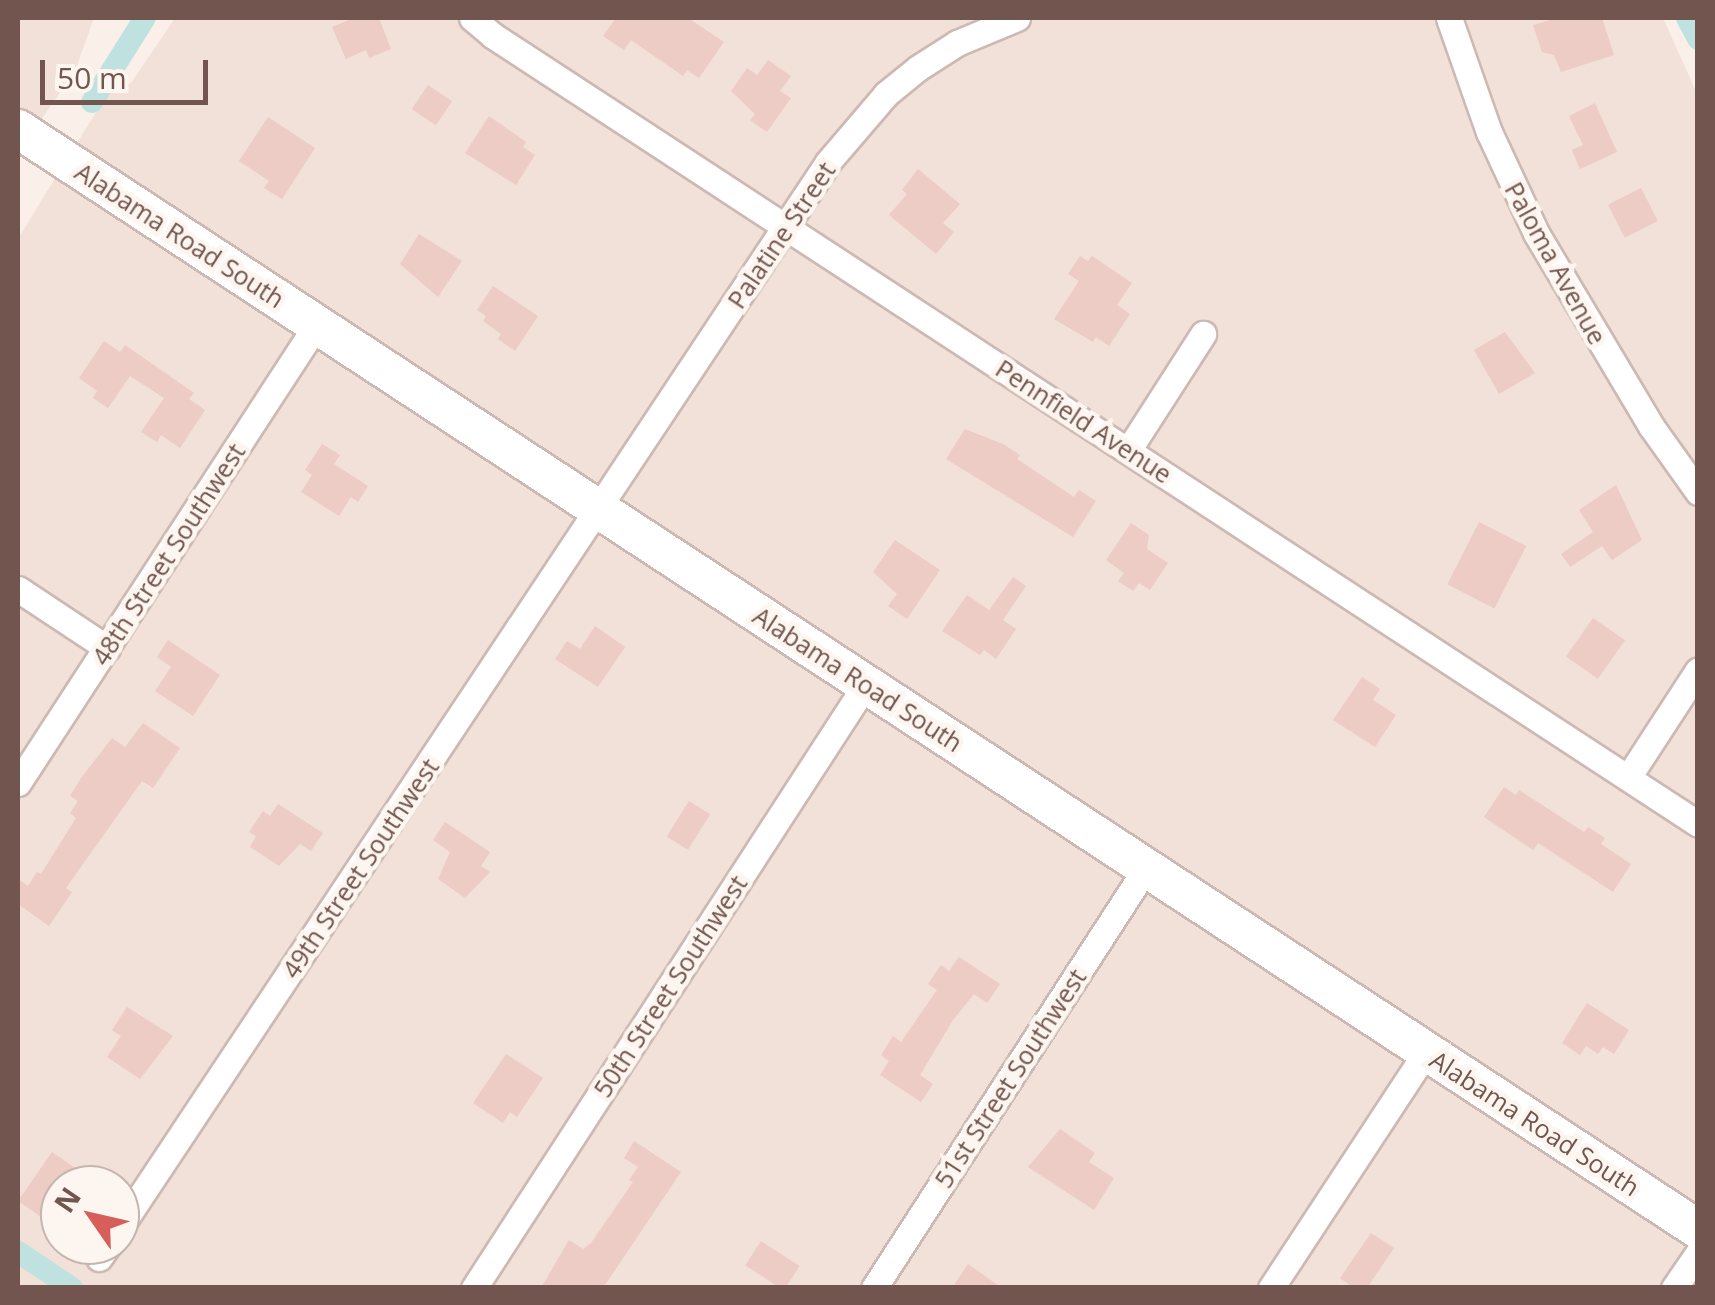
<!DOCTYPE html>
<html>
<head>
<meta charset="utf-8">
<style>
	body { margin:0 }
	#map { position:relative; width:1715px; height:1305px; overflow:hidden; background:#faf0e9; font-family:"Open Sans",sans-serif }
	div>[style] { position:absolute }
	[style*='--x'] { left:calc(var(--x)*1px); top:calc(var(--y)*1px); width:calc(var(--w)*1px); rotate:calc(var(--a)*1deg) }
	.residential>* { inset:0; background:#f1e1d8 }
	.canal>* { height:22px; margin:-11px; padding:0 11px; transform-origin:11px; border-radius:11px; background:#bfe2e0 }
	.building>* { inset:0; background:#ecccc4; transform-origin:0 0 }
	.roads { filter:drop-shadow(2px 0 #cdb9b3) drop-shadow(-2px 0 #cdb9b3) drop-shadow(0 2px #cdb9b3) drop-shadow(0 -2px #cdb9b3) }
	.street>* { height:25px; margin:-12.5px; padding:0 12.5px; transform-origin:12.5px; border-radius:12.5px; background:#fff }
	.secondary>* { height:38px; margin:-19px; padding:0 19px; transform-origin:19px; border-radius:19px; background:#fff }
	span { translate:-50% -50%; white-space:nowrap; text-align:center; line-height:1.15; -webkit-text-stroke:9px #fdf5ef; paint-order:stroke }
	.street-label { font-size:25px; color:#72554f }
	.frame { position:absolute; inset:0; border:20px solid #72554f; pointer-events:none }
	.north { position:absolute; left:40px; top:1165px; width:100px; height:100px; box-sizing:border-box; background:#fdf5ef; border:2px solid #c5b5af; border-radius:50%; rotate:304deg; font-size:28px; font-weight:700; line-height:40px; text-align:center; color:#72554f }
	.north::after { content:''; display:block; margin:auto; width:35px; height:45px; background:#d65f5c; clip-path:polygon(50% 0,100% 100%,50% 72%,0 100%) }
	.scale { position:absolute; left:40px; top:60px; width:168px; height:45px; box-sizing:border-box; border:5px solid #72554f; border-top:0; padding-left:12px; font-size:30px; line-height:35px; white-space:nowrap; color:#72554f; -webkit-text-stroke:8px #fdf5ef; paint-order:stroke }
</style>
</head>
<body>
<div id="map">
	<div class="residential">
		<i style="clip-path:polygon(18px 18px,94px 18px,75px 71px,36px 127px,18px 115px)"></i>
		<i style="clip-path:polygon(175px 18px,1663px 18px,1698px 96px,1697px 1216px,72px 151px,108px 93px,131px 83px)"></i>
		<i style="clip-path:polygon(evenodd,60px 170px,1697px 1243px,1697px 1287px,18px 1287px,18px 239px,60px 170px,60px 1185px,120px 1185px,120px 1245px,60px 1245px,60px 1185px)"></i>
	</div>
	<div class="canal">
		<i style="--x:1687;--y:18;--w:24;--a:62"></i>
		<i style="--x:92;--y:102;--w:99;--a:-57.8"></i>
		<i style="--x:18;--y:1252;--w:65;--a:33.7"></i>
	</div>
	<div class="building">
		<i style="clip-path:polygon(354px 18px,379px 18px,391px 49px,369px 58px,366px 50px,346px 59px,332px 27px)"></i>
		<i style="clip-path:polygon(616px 18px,688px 18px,724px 42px,699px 78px,687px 70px,683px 76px,631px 40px,624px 50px,603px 36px)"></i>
		<i style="clip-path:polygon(1557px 18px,1602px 18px,1614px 55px,1561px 72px,1554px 55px,1542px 52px,1533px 25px)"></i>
		<i style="clip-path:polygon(768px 60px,791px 76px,780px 91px,791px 98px,767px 132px,750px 120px,755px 114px,731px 91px,747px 68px,757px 75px)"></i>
		<i style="left:428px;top:85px;width:29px;height:29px;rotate:34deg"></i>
		<i style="clip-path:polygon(1595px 103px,1617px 152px,1580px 169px,1572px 150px,1583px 145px,1569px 116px)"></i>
		<i style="clip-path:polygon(489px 116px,526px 142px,523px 147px,535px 155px,516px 185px,465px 153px)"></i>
		<i style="clip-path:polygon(268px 117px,315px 148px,282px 199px,264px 188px,269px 181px,239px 161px)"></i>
		<i style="clip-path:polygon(918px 169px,960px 204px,943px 223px,954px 232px,936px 254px,889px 215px,907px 194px,902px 190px)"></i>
		<i style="left:1641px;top:188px;width:37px;height:37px;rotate:63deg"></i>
		<i style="clip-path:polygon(419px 234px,462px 261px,438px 297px,400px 264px)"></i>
		<i style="clip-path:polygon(1080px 256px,1088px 261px,1092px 256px,1132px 283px,1117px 305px,1130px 314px,1109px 346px,1096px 337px,1093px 342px,1054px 319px,1079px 281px,1068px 274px)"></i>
		<i style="clip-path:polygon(493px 286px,538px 316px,515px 351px,498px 339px,501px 334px,483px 321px,486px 316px,477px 310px)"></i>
		<i style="clip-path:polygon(1505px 332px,1535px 373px,1499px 394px,1474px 350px)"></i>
		<i style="clip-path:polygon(104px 341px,120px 352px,125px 345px,194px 393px,189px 399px,205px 410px,180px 448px,161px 435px,157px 442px,141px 432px,164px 398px,130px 376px,108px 408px,93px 398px,97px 391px,79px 378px)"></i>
		<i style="clip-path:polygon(965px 429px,1003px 444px,1020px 455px,1017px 459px,1074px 497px,1079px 490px,1096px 501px,1073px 537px,946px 459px)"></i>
		<i style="clip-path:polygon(322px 444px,340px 455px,334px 464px,368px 486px,358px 502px,351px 497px,339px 516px,301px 492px,312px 475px,305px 470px)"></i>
		<i style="clip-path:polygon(1616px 485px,1642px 540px,1612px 560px,1602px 546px,1570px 567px,1561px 554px,1593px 532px,1579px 510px)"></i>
		<i style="left:1479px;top:522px;width:53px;height:70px;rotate:27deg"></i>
		<i style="clip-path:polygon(1131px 523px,1149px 535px,1147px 549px,1168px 563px,1150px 590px,1139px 583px,1133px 591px,1118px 581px,1124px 573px,1106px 560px)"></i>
		<i style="clip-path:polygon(895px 540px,940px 570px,907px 619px,888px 606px,897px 594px,873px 572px)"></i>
		<i style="clip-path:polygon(1013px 577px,1026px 586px,1003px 620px,1016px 629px,996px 659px,984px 650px,980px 655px,942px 631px,967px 595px,989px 610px)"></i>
		<i style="left:1593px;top:618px;width:39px;height:47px;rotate:35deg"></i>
		<i style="clip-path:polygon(595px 626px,625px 647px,598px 687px,555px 659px,567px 641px,580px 649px)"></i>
		<i style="clip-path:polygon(168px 640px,220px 675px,193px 716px,155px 691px,171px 667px,157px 657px)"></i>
		<i style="clip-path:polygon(1362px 677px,1380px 689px,1373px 700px,1396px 715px,1375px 747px,1333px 720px)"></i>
		<i style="clip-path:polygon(143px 723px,180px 748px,153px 788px,142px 781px,66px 888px,72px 892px,49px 926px,18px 904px,18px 879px,28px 886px,37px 872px,41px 874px,76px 818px,70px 813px,78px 801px,70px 796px,81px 778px,112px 738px,125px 747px)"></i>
		<i style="clip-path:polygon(1504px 787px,1516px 795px,1519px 790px,1584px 832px,1588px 827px,1605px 838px,1601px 844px,1631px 864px,1613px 892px,1538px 843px,1533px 850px,1484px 817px)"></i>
		<i style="left:689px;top:801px;width:25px;height:42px;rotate:32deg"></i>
		<i style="clip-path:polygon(278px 804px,323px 833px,311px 851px,300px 844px,279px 866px,250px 847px,256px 836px,249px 832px,263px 811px,270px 816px)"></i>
		<i style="clip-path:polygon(445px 822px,490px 852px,481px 866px,490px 872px,465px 898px,438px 879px,450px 852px,433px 840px)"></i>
		<i style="clip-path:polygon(959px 957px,1000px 984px,987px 1003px,974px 994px,953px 1020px,920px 1075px,933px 1084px,921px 1102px,880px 1075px,889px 1061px,881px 1055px,893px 1036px,901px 1042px,937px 990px,928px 984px,941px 965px,949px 971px)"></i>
		<i style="clip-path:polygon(1587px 1003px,1629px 1030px,1614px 1054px,1603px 1047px,1598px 1054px,1586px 1046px,1580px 1055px,1562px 1043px)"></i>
		<i style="clip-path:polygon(127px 1007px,173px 1036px,140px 1079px,107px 1057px,121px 1036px,112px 1030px)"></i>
		<i style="clip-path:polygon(506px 1054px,543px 1078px,517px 1117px,510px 1112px,503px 1123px,473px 1103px)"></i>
		<i style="clip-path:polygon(1060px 1129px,1095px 1153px,1089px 1162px,1114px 1178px,1094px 1210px,1028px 1167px)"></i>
		<i style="clip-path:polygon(634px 1141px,681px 1172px,603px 1288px,541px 1288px,569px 1240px,583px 1249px,591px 1243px,633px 1182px,629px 1180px,638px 1167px,624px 1158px)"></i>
		<i style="clip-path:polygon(52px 1152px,81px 1172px,73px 1185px,60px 1185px,60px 1230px,18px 1201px)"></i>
		<i style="clip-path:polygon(1371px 1233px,1394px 1248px,1367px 1288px,1354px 1288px,1340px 1278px)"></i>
		<i style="left:761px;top:1241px;width:46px;height:29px;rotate:33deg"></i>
		<i style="clip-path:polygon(968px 1264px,1002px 1288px,952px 1288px)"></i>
	</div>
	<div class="roads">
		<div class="street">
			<i style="--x:472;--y:18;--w:26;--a:40"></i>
			<i style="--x:492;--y:35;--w:1441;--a:33.19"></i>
			<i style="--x:1449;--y:18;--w:121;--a:70.7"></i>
			<i style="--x:1489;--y:132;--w:111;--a:65"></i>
			<i style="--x:1536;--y:233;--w:225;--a:59.2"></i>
			<i style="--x:1651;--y:426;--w:81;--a:54.5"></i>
			<i style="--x:1129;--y:449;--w:137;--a:-57.2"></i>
			<i style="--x:18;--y:589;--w:107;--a:33.5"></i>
			<i style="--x:1629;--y:776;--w:126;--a:-56.9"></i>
			<i style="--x:18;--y:783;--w:548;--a:-56.92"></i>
			<i style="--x:120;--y:1227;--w:1279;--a:-56.38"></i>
			<i style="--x:828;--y:162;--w:89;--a:-49.5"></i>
			<i style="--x:886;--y:94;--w:41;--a:-39.1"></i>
			<i style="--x:918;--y:68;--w:46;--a:-32.7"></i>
			<i style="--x:957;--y:43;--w:65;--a:-22.6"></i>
			<i style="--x:99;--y:1258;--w:16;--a:-55"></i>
			<i style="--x:474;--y:1288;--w:720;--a:-57.02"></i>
			<i style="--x:874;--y:1288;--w:500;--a:-57.07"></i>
			<i style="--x:1271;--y:1288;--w:282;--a:-56.7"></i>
			<i style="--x:1674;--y:1288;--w:42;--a:-55.6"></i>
		</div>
		<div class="secondary">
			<i style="--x:18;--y:129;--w:2008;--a:33.22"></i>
		</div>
	</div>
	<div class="street-label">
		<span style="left:180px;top:235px;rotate:33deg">Alabama Road South</span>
		<span style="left:781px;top:235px;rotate:-56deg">Palatine Street</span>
		<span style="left:1556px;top:263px;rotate:61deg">Paloma Avenue</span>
		<span style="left:1084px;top:421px;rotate:33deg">Pennfield Avenue</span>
		<span style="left:168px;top:554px;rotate:-57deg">48th Street Southwest</span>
		<span style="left:858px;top:679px;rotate:33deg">Alabama Road South</span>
		<span style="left:360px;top:868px;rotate:-56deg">49th Street Southwest</span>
		<span style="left:670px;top:986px;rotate:-57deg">50th Street Southwest</span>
		<span style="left:1010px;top:1078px;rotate:-57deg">51st Street Southwest</span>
		<span style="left:1535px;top:1123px;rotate:33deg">Alabama Road South</span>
	</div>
	<div class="frame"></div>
	<div class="north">N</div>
	<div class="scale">50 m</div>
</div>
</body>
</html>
